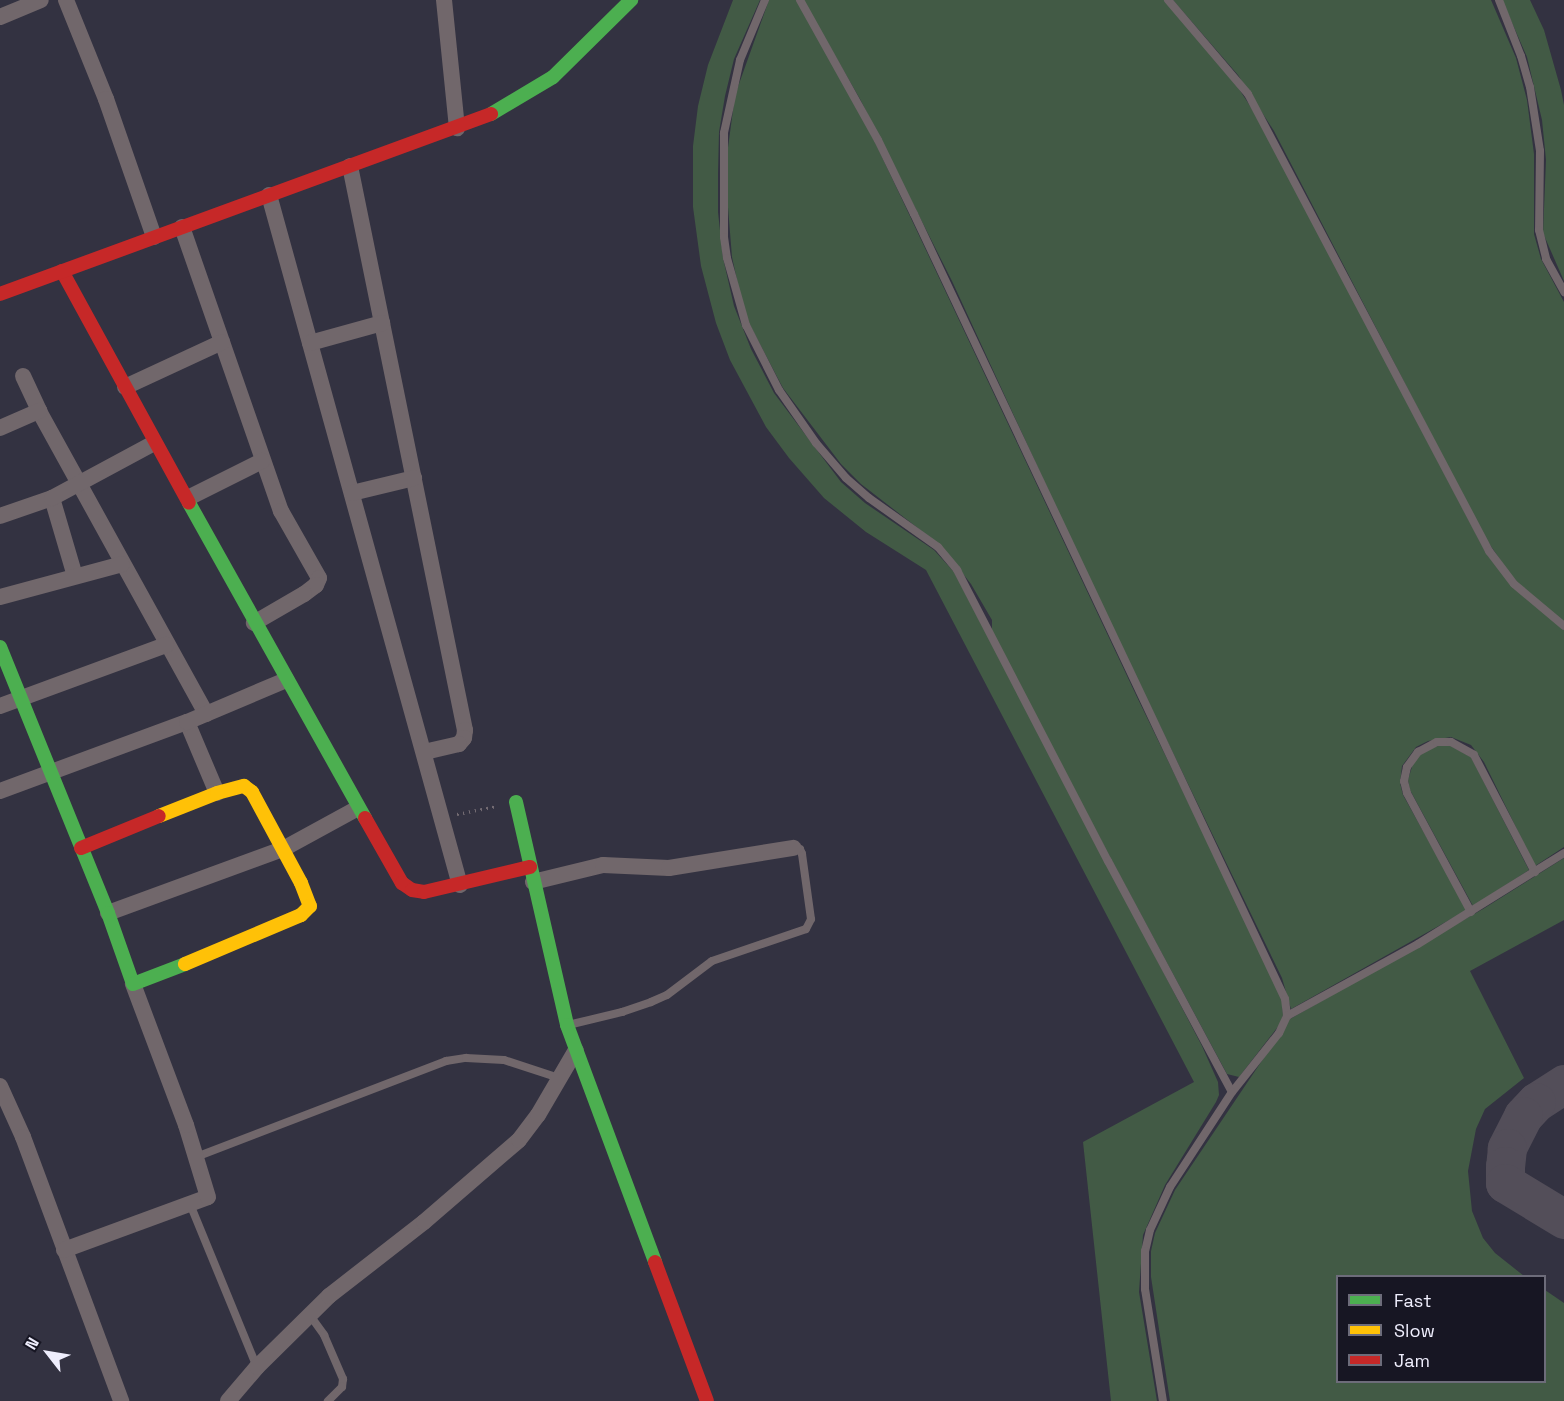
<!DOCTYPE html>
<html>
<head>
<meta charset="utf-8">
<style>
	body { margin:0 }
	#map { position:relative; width:1564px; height:1401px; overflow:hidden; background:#333241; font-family:"Space Grotesk",sans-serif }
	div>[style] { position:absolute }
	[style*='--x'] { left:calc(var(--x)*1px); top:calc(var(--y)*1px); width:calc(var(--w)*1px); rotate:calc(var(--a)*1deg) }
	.green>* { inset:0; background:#425a45 }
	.taxiway>* { height:39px; margin:-19.5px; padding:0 19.5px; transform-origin:19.5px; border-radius:19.5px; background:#534e59 }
	.path>* { height:3px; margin-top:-1.5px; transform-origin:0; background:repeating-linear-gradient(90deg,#736b72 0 1.5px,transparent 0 6px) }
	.lane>* { height:8px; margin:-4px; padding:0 4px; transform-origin:4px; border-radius:4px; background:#71676b }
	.street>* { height:16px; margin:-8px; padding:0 8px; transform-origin:8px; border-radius:8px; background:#71676b }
	.fast>* { height:14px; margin:-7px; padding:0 7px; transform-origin:7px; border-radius:7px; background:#4caf50 }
	.slow>* { height:14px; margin:-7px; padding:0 7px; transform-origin:7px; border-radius:7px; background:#ffc107 }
	.jam>* { height:14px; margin:-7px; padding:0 7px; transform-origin:7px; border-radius:7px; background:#c62828 }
	span { translate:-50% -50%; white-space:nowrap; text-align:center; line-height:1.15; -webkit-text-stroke:4.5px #171623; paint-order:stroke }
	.legend { position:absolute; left:1336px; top:1275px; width:210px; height:108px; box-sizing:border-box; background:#171623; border:2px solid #6d6c7a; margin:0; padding:8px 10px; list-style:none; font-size:18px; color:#efeefd }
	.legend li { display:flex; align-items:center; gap:12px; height:30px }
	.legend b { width:30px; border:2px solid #6d6c7a }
	.north { position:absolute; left:18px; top:1323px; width:60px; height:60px; -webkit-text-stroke:4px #171623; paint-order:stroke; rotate:301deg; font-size:16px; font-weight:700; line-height:24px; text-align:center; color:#efeefd }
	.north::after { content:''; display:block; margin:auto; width:21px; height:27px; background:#efeefd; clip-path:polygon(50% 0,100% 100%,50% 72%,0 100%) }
</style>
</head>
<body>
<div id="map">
	<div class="green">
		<i style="clip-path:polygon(733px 0,760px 0,734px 59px,725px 96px,719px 132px,718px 174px,718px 212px,723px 258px,734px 306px,751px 349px,774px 393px,841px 482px,865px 503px,934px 550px,954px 572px,1202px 1046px,1218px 1082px,1219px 1095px,1216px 1102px,1165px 1185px,1143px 1235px,1139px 1292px,1157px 1401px,1111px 1401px,1083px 1142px,1194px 1082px,926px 570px,866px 532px,824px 498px,789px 458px,766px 427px,730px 360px,716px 323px,701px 266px,693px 207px,693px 146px,698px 106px,708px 65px)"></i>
		<i style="clip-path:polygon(769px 0,797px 0,874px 140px,1137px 697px,1275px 981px,1282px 1001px,1283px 1015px,1280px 1024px,1239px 1077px,1227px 1074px,1111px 859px,992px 632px,992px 620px,971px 584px,941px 546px,861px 484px,841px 464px,783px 388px,750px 325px,742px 303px,732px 257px,725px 170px,735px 95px)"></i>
		<i style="clip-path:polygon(803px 0,1164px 0,1233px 80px,1256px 115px,1486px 553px,1511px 585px,1564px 630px,1564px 847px,1535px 866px,1484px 762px,1471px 745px,1451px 737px,1428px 741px,1416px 747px,1402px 766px,1400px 783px,1403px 795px,1467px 910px,1291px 1009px,1282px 978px,1097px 596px,952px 281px,860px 99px)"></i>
		<i style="clip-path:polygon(1173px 0,1491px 0,1516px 58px,1527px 100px,1534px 154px,1534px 234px,1541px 259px,1564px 302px,1564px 622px,1534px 600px,1510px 574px,1484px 536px,1274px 131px,1238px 75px)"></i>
		<i style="clip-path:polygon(1502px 0,1530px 0,1544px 30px,1561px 90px,1564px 105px,1564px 281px,1543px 233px,1546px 160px,1542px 120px,1527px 57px)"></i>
		<i style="clip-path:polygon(1438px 746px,1451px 746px,1471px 757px,1529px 870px,1473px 906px,1410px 790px,1408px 780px,1414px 760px,1426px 750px)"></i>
		<i style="clip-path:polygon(1564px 858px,1564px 920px,1470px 971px,1524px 1078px,1485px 1109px,1476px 1129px,1468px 1171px,1472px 1211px,1483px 1238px,1495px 1253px,1524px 1276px,1338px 1276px,1338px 1382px,1544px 1382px,1545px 1290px,1564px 1303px,1564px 1401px,1170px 1401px,1151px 1277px,1151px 1251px,1155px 1233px,1175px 1190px,1290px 1019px,1483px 909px)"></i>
	</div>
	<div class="taxiway">
		<i style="--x:1564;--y:1084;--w:33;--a:147"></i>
		<i style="--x:1536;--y:1102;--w:19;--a:133"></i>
		<i style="--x:1523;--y:1116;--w:36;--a:117"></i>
		<i style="--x:1507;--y:1148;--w:18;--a:96"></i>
		<i style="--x:1505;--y:1166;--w:17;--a:90"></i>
		<i style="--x:1505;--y:1183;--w:69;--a:31.4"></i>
	</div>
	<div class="path">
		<i style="--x:457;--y:814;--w:41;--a:-11.3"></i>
	</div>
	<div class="lane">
		<i style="--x:765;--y:0;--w:65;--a:112.6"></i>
		<i style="--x:740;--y:60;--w:75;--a:102.4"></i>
		<i style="--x:724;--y:133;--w:104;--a:90"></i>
		<i style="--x:724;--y:237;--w:21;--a:82"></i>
		<i style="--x:727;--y:258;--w:70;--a:74.2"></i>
		<i style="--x:746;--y:325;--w:73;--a:63.1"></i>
		<i style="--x:779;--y:390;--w:65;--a:55.1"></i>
		<i style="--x:816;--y:443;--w:46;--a:49.4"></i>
		<i style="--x:846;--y:478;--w:30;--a:41"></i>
		<i style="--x:869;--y:498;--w:85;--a:35.4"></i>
		<i style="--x:938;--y:547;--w:30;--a:50"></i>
		<i style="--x:957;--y:570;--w:328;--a:62.6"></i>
		<i style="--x:1108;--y:861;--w:262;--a:61.8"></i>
		<i style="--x:800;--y:0;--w:160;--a:60.9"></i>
		<i style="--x:878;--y:140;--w:82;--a:64.1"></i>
		<i style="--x:914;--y:214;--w:868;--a:64.7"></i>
		<i style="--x:1285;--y:999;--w:17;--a:83"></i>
		<i style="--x:1287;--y:1016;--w:19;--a:115"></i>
		<i style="--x:1279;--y:1033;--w:75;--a:128.5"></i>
		<i style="--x:1232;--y:1092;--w:113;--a:123.1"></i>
		<i style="--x:1170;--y:1187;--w:47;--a:114.9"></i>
		<i style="--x:1150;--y:1230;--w:22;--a:103"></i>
		<i style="--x:1145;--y:1251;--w:38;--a:90"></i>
		<i style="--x:1145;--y:1289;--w:113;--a:80.9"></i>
		<i style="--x:1168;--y:0;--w:123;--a:49.6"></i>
		<i style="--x:1248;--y:94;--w:517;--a:62.19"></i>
		<i style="--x:1489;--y:551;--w:41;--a:52.9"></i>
		<i style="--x:1514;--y:584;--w:65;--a:40"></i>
		<i style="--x:1499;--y:0;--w:60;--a:68.6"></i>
		<i style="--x:1521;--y:56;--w:32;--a:74"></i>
		<i style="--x:1530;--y:87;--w:65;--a:81.1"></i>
		<i style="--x:1540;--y:151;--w:79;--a:90.7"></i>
		<i style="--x:1539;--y:230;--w:30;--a:76"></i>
		<i style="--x:1546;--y:259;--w:38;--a:61"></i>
		<i style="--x:1471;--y:912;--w:135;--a:-118.3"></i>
		<i style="--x:1407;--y:793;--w:12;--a:-104"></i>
		<i style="--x:1404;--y:781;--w:14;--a:-78"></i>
		<i style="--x:1407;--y:767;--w:19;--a:-54"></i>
		<i style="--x:1418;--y:752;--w:21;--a:-28"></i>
		<i style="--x:1437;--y:742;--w:14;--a:0"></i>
		<i style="--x:1451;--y:742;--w:26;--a:29"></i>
		<i style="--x:1474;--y:755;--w:132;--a:62.5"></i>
		<i style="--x:1287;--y:1016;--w:149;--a:-28.8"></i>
		<i style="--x:1418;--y:944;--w:172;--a:-31.9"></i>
		<i style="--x:568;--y:1025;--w:56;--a:-13.5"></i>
		<i style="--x:622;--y:1012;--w:31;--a:-19"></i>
		<i style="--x:651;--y:1002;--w:17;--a:-24"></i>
		<i style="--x:667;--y:995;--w:56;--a:-37.1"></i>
		<i style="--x:712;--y:961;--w:99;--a:-18.8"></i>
		<i style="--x:806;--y:929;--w:11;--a:-63"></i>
		<i style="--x:811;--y:919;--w:66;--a:-97.9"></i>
		<i style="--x:802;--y:854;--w:5;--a:-112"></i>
		<i style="--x:800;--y:849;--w:7;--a:-172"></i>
		<i style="--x:196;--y:1157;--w:268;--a:-21"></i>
		<i style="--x:446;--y:1061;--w:20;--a:-9"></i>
		<i style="--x:466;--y:1058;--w:38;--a:3"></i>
		<i style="--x:504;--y:1060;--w:58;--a:18.1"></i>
		<i style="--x:190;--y:1204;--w:176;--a:67.7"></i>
		<i style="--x:309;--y:1314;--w:26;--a:54"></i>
		<i style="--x:324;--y:1335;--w:48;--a:66.6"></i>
		<i style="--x:343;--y:1379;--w:8;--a:97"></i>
		<i style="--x:342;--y:1387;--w:20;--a:135"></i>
	</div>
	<div class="street">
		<i style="--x:66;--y:0;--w:107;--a:68"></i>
		<i style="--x:106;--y:99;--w:146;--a:70.8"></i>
		<i style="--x:444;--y:0;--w:129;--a:84.2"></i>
		<i style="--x:0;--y:17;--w:44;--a:-22.5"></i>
		<i style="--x:350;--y:166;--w:576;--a:78.48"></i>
		<i style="--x:465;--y:730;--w:8;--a:97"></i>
		<i style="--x:464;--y:738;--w:8;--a:130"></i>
		<i style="--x:459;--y:744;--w:35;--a:167"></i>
		<i style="--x:269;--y:195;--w:716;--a:74.53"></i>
		<i style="--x:182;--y:227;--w:301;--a:70.8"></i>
		<i style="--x:281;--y:511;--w:77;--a:60.4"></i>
		<i style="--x:319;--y:578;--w:8;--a:113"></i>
		<i style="--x:316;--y:585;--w:15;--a:143"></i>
		<i style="--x:304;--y:594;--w:58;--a:149.9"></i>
		<i style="--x:310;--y:343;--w:75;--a:-15.5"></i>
		<i style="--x:23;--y:376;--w:38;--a:65"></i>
		<i style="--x:39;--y:411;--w:346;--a:61.1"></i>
		<i style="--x:125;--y:387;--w:107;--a:-24.9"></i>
		<i style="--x:0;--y:428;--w:43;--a:-23.6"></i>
		<i style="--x:352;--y:493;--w:64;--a:-13.6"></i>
		<i style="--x:52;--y:498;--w:81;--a:73.6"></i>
		<i style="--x:188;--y:498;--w:83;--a:-26.6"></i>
		<i style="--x:0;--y:516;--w:55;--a:-19.1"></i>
		<i style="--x:52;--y:498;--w:116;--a:-28.3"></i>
		<i style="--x:0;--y:597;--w:126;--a:-15.1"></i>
		<i style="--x:0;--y:706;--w:177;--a:-20.2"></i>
		<i style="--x:187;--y:722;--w:77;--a:67.1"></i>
		<i style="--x:0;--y:791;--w:199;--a:-20.3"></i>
		<i style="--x:187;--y:722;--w:108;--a:-23"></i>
		<i style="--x:533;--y:882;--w:72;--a:-13.7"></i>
		<i style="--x:603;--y:865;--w:66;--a:2.6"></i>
		<i style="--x:669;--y:868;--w:126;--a:-9.2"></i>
		<i style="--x:108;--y:913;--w:186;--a:-20.1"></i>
		<i style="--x:283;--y:849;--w:85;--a:-28.7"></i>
		<i style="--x:0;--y:1086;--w:56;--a:65.7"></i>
		<i style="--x:23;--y:1137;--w:282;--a:69.6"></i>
		<i style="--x:64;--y:1250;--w:153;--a:-20.2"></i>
		<i style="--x:208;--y:1197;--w:75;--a:-107"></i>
		<i style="--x:186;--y:1125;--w:151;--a:-110.6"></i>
		<i style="--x:228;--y:1401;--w:45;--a:-49.5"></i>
		<i style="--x:257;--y:1367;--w:101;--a:-44.6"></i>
		<i style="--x:329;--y:1296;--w:120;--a:-37.9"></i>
		<i style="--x:424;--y:1222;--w:125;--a:-40.8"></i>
		<i style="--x:519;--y:1140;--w:31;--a:-53"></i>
		<i style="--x:538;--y:1115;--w:75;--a:-59.7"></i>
	</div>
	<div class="fast">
		<i style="--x:491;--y:114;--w:72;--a:-30.8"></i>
		<i style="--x:553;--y:77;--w:110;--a:-44.6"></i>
		<i style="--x:189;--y:503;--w:361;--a:60.8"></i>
		<i style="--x:0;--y:647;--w:287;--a:67.9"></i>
		<i style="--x:108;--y:913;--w:75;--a:70.6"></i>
		<i style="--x:133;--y:984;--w:56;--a:-21"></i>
		<i style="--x:516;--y:802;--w:229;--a:77.1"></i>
		<i style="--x:567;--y:1025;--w:253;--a:69.6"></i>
	</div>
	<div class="slow">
		<i style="--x:159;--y:816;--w:62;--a:-21.6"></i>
		<i style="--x:217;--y:793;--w:28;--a:-15"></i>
		<i style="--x:244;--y:786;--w:10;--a:37"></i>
		<i style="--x:252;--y:792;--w:103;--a:61.7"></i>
		<i style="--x:301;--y:883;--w:25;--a:69"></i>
		<i style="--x:310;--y:906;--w:13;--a:135"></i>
		<i style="--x:301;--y:915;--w:126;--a:157.1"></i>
	</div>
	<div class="jam">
		<i style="--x:62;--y:271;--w:264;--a:61.3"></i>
		<i style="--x:0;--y:294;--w:523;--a:-20.13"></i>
		<i style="--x:365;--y:818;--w:75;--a:60.4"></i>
		<i style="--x:402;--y:883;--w:12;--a:35"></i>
		<i style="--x:412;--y:890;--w:12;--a:9"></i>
		<i style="--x:424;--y:892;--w:109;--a:-13.3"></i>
		<i style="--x:81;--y:848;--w:84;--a:-22.3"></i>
		<i style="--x:655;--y:1262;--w:148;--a:69.5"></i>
	</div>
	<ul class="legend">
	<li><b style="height:8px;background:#4caf50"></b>Fast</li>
	<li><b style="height:8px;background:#ffc107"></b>Slow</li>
	<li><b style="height:8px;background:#c62828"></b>Jam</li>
	</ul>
	<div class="north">N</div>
</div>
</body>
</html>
